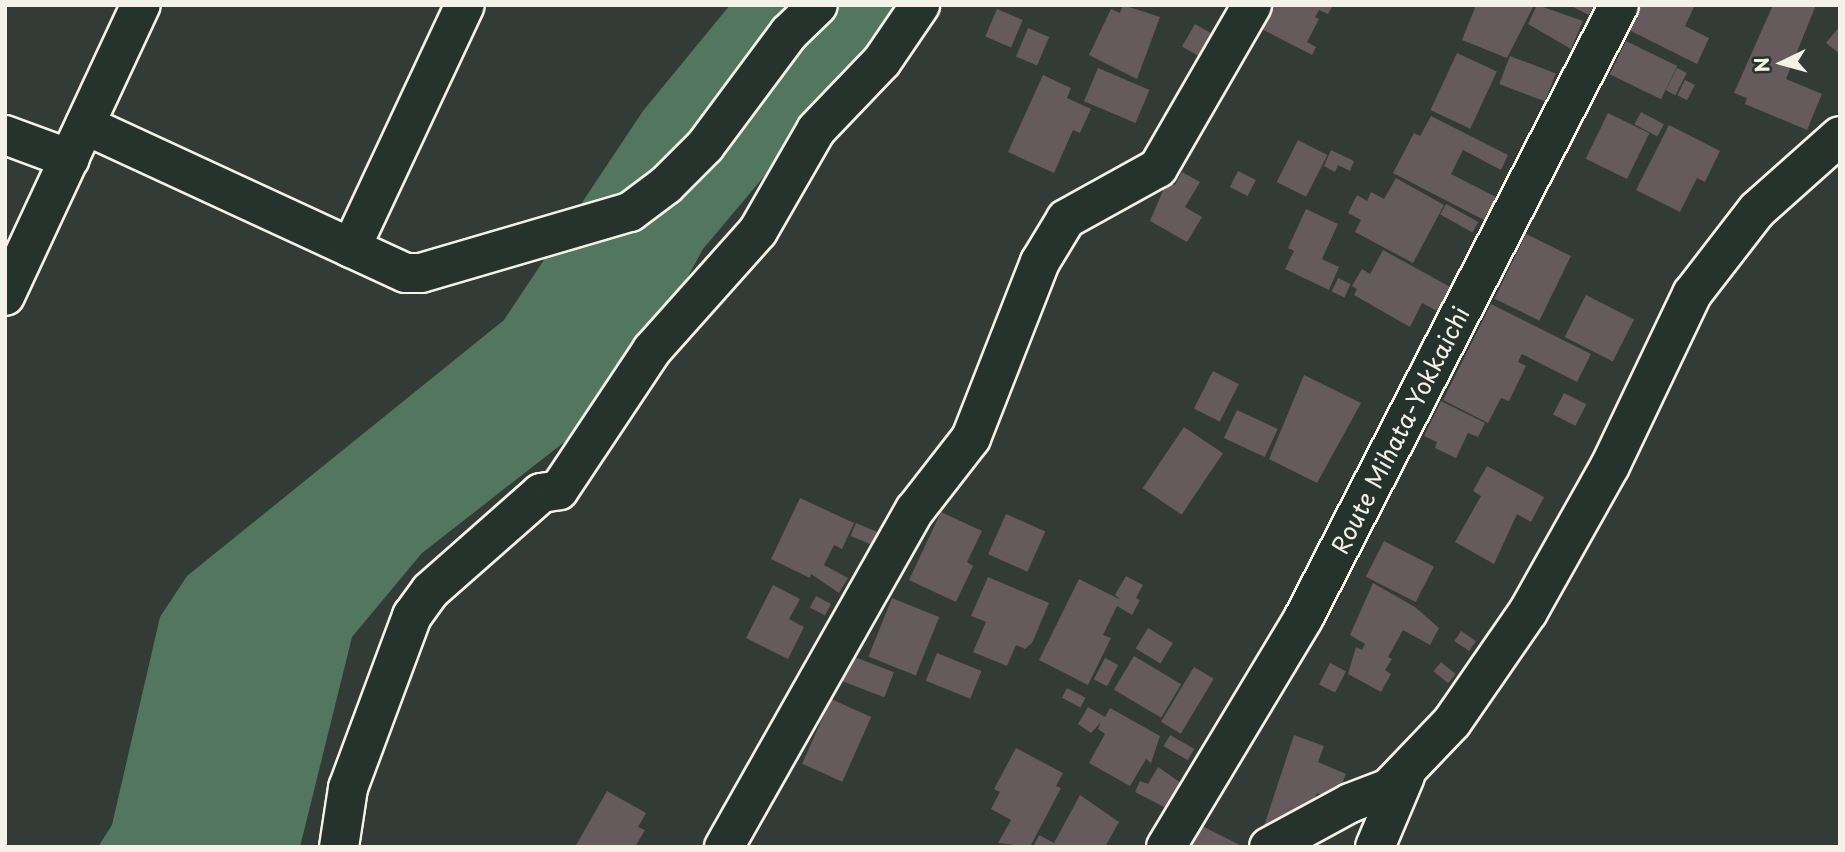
<!DOCTYPE html>
<html>
<head>
<meta charset="utf-8">
<style>
	body { margin:0 }
	#map { position:relative; width:1845px; height:852px; overflow:hidden; background:#333b36; font-family:"Playpen Sans",sans-serif }
	div>[style] { position:absolute }
	[style*='--x'] { left:calc(var(--x)*1px); top:calc(var(--y)*1px); width:calc(var(--w)*1px); rotate:calc(var(--a)*1deg) }
	.green>* { inset:0; background:#537660 }
	.building>* { inset:0; background:#655a5c; transform-origin:0 0 }
	.roads { filter:drop-shadow(2px 0 #f4f1e8) drop-shadow(-2px 0 #f4f1e8) drop-shadow(0 2px #f4f1e8) drop-shadow(0 -2px #f4f1e8) }
	.street>* { height:38px; margin:-19px; padding:0 19px; transform-origin:19px; border-radius:19px; background:#26332d }
	.secondary>* { height:38px; margin:-19px; padding:0 19px; transform-origin:19px; border-radius:19px; background:#26332d }
	span { translate:-50% -50%; white-space:nowrap; text-align:center; line-height:1.15; -webkit-text-stroke:5px #26332d; paint-order:stroke }
	.street-label { font-size:24px; color:#f4f1e8 }
	.frame { position:absolute; inset:0; border:7px solid #f4f1e8; pointer-events:none }
	.north { position:absolute; left:1747px; top:28px; width:70px; height:70px; -webkit-text-stroke:5px #26332d; paint-order:stroke; rotate:265deg; font-size:19px; font-weight:700; line-height:28px; text-align:center; color:#f4f1e8 }
	.north::after { content:''; display:block; margin:auto; width:24px; height:32px; background:#f4f1e8; clip-path:polygon(50% 0,100% 100%,50% 72%,0 100%) }
</style>
</head>
<body>
<div id="map">
	<div class="green">
		<i style="clip-path:polygon(730px 5px,908px 5px,703px 249px,622px 397px,422px 553px,352px 637px,300px 847px,98px 847px,112px 825px,160px 617px,187px 576px,504px 320px,643px 111px)"></i>
	</div>
	<div class="building">
		<i style="clip-path:polygon(1123px 5px,1160px 17px,1137px 79px,1089px 55px,1111px 9px,1120px 13px)"></i>
		<i style="clip-path:polygon(1270px 5px,1333px 5px,1328px 14px,1319px 10px,1315px 17px,1319px 19px,1307px 42px,1316px 47px,1312px 55px,1258px 27px)"></i>
		<i style="clip-path:polygon(1476px 5px,1534px 5px,1507px 58px,1462px 40px)"></i>
		<i style="clip-path:polygon(1537px 5px,1583px 21px,1571px 49px,1528px 24px)"></i>
		<i style="clip-path:polygon(1569px 5px,1594px 5px,1589px 15px)"></i>
		<i style="clip-path:polygon(1641px 5px,1695px 5px,1685px 26px,1709px 38px,1697px 64px,1629px 30px)"></i>
		<i style="clip-path:polygon(1773px 5px,1816px 5px,1786px 79px,1822px 94px,1807px 130px,1745px 104px,1747px 98px,1734px 93px)"></i>
		<i style="left:997px;top:9px;width:28px;height:30px;rotate:23deg"></i>
		<i style="left:1195px;top:24px;width:24px;height:26px;rotate:30deg"></i>
		<i style="clip-path:polygon(1840px 26px,1840px 54px,1826px 43px)"></i>
		<i style="left:1028px;top:28px;width:23px;height:31px;rotate:23deg"></i>
		<i style="left:1626px;top:41px;width:57px;height:37px;rotate:26deg"></i>
		<i style="left:1457px;top:53px;width:44px;height:63px;rotate:25deg"></i>
		<i style="left:1510px;top:56px;width:49px;height:30px;rotate:21deg"></i>
		<i style="left:1098px;top:68px;width:56px;height:36px;rotate:23deg"></i>
		<i style="left:1677px;top:68px;width:11px;height:25px;rotate:27deg"></i>
		<i style="clip-path:polygon(1043px 75px,1071px 88px,1067px 98px,1091px 109px,1080px 133px,1073px 130px,1054px 173px,1008px 152px)"></i>
		<i style="left:1685px;top:80px;width:11px;height:17px;rotate:27deg"></i>
		<i style="left:1641px;top:112px;width:26px;height:14px;rotate:28deg"></i>
		<i style="left:1608px;top:113px;width:46px;height:51px;rotate:26deg"></i>
		<i style="clip-path:polygon(1431px 116px,1508px 155px,1501px 170px,1463px 150px,1451px 174px,1496px 197px,1484px 220px,1393px 173px,1414px 133px,1420px 136px)"></i>
		<i style="clip-path:polygon(1669px 125px,1720px 151px,1705px 182px,1697px 178px,1680px 212px,1636px 190px)"></i>
		<i style="left:1298px;top:140px;width:33px;height:47px;rotate:27deg"></i>
		<i style="clip-path:polygon(1331px 150px,1354px 161px,1350px 171px,1338px 165px,1335px 172px,1324px 166px)"></i>
		<i style="left:1238px;top:171px;width:20px;height:18px;rotate:27deg"></i>
		<i style="clip-path:polygon(1182px 172px,1200px 182px,1185px 207px,1202px 217px,1187px 242px,1150px 221px,1167px 181px,1175px 185px)"></i>
		<i style="clip-path:polygon(1396px 178px,1444px 205px,1413px 263px,1355px 232px,1361px 220px,1348px 213px,1357px 195px,1367px 201px,1371px 192px,1384px 199px)"></i>
		<i style="left:1446px;top:204px;width:37px;height:12px;rotate:29deg"></i>
		<i style="clip-path:polygon(1306px 209px,1338px 224px,1322px 259px,1339px 267px,1329px 290px,1285px 269px,1294px 251px,1288px 248px)"></i>
		<i style="left:1526px;top:234px;width:50px;height:72px;rotate:26deg"></i>
		<i style="clip-path:polygon(1383px 250px,1452px 288px,1439px 312px,1422px 303px,1410px 327px,1354px 295px,1357px 289px,1352px 286px,1362px 269px,1370px 274px)"></i>
		<i style="left:1338px;top:278px;width:14px;height:15px;rotate:25deg"></i>
		<i style="left:1586px;top:295px;width:54px;height:47px;rotate:27deg"></i>
		<i style="clip-path:polygon(1491px 304px,1591px 354px,1577px 382px,1522px 354px,1518px 362px,1526px 366px,1509px 401px,1501px 398px,1488px 423px,1443px 400px)"></i>
		<i style="left:1213px;top:371px;width:29px;height:42px;rotate:27deg"></i>
		<i style="clip-path:polygon(1304px 375px,1361px 403px,1317px 483px,1269px 459px)"></i>
		<i style="left:1564px;top:393px;width:25px;height:24px;rotate:27deg"></i>
		<i style="clip-path:polygon(1441px 401px,1485px 423px,1478px 437px,1468px 433px,1456px 458px,1435px 448px,1437px 442px,1424px 436px)"></i>
		<i style="left:1237px;top:410px;width:45px;height:31px;rotate:25deg"></i>
		<i style="left:1184px;top:427px;width:47px;height:74px;rotate:34deg"></i>
		<i style="clip-path:polygon(1487px 466px,1544px 497px,1531px 522px,1517px 514px,1494px 564px,1455px 542px,1481px 496px,1473px 491px)"></i>
		<i style="clip-path:polygon(800px 498px,854px 523px,842px 549px,834px 545px,824px 565px,848px 578px,839px 593px,811px 574px,810px 578px,771px 559px)"></i>
		<i style="clip-path:polygon(941px 512px,982px 531px,967px 562px,973px 566px,956px 602px,909px 580px)"></i>
		<i style="left:1006px;top:514px;width:43px;height:44px;rotate:24deg"></i>
		<i style="left:856px;top:523px;width:23px;height:14px;rotate:23deg"></i>
		<i style="left:1384px;top:541px;width:56px;height:40px;rotate:27deg"></i>
		<i style="clip-path:polygon(1126px 576px,1143px 585px,1136px 598px,1140px 600px,1132px 615px,1117px 606px,1103px 635px,1111px 638px,1088px 685px,1039px 660px,1079px 579px,1121px 600px,1115px 595px)"></i>
		<i style="clip-path:polygon(988px 577px,1049px 603px,1032px 643px,1025px 649px,1016px 645px,1007px 666px,973px 652px,986px 622px,971px 616px)"></i>
		<i style="clip-path:polygon(1373px 583px,1415px 607px,1439px 628px,1430px 645px,1403px 630px,1388px 657px,1392px 659px,1385px 670px,1391px 674px,1381px 692px,1348px 674px,1356px 647px,1362px 650px,1365px 644px,1350px 635px)"></i>
		<i style="clip-path:polygon(773px 585px,800px 599px,789px 619px,804px 627px,788px 659px,746px 638px)"></i>
		<i style="left:816px;top:596px;width:17px;height:13px;rotate:28deg"></i>
		<i style="left:892px;top:598px;width:51px;height:63px;rotate:22deg"></i>
		<i style="left:1148px;top:628px;width:29px;height:24px;rotate:31deg"></i>
		<i style="left:1461px;top:631px;width:18px;height:12px;rotate:34deg"></i>
		<i style="left:937px;top:653px;width:48px;height:30px;rotate:22deg"></i>
		<i style="left:852px;top:656px;width:45px;height:27px;rotate:21deg"></i>
		<i style="left:1134px;top:656px;width:55px;height:39px;rotate:31deg"></i>
		<i style="left:1105px;top:658px;width:15px;height:24px;rotate:28deg"></i>
		<i style="left:1441px;top:662px;width:19px;height:12px;rotate:39deg"></i>
		<i style="left:1330px;top:663px;width:18px;height:24px;rotate:27deg"></i>
		<i style="left:1194px;top:667px;width:23px;height:64px;rotate:31deg"></i>
		<i style="left:1067px;top:688px;width:21px;height:11px;rotate:28deg"></i>
		<i style="left:831px;top:699px;width:44px;height:71px;rotate:24deg"></i>
		<i style="clip-path:polygon(1088px 707px,1105px 717px,1110px 708px,1160px 736px,1151px 763px,1146px 759px,1130px 786px,1089px 763px,1105px 734px,1098px 729px,1101px 722px,1091px 733px,1078px 724px)"></i>
		<i style="left:1170px;top:735px;width:28px;height:13px;rotate:30deg"></i>
		<i style="clip-path:polygon(1294px 735px,1324px 746px,1318px 762px,1346px 774px,1335px 801px,1317px 793px,1309px 812px,1298px 807px,1292px 820px,1274px 830px,1264px 826px)"></i>
		<i style="clip-path:polygon(1016px 748px,1063px 773px,1056px 786px,1061px 788px,1030px 847px,998px 843px,1011px 820px,991px 809px,1000px 792px,994px 789px)"></i>
		<i style="clip-path:polygon(1158px 767px,1181px 783px,1166px 808px,1135px 792px,1140px 781px,1148px 784px)"></i>
		<i style="clip-path:polygon(607px 791px,646px 813px,638px 827px,645px 830px,635px 847px,575px 847px)"></i>
		<i style="clip-path:polygon(1080px 795px,1119px 822px,1105px 847px,1033px 847px,1039px 835px,1054px 843px)"></i>
		<i style="clip-path:polygon(1200px 825px,1244px 847px,1189px 847px)"></i>
	</div>
	<div class="roads">
		<div class="street">
			<i style="--x:85;--y:125;--w:353;--a:24.8"></i>
			<i style="--x:406;--y:273;--w:15;--a:0"></i>
			<i style="--x:421;--y:273;--w:218;--a:-16.3"></i>
			<i style="--x:630;--y:212;--w:45;--a:-36.9"></i>
			<i style="--x:666;--y:185;--w:55;--a:-45"></i>
			<i style="--x:705;--y:146;--w:141;--a:-53.4"></i>
			<i style="--x:789;--y:33;--w:40;--a:-44"></i>
			<i style="--x:5;--y:135;--w:69;--a:20.3"></i>
			<i style="--x:351;--y:248;--w:268;--a:-64.9"></i>
			<i style="--x:5;--y:296;--w:321;--a:-65"></i>
			<i style="--x:339;--y:847;--w:60;--a:-81.3"></i>
			<i style="--x:348;--y:788;--w:184;--a:-69.6"></i>
			<i style="--x:412;--y:616;--w:31;--a:-54"></i>
			<i style="--x:430;--y:591;--w:148;--a:-41.4"></i>
			<i style="--x:541;--y:493;--w:18;--a:-9"></i>
			<i style="--x:559;--y:490;--w:168;--a:-56.4"></i>
			<i style="--x:652;--y:350;--w:159;--a:-48.3"></i>
			<i style="--x:758;--y:231;--w:116;--a:-60.1"></i>
			<i style="--x:816;--y:130;--w:95;--a:-46.3"></i>
			<i style="--x:882;--y:61;--w:68;--a:-55.8"></i>
			<i style="--x:724;--y:847;--w:387;--a:-60.5"></i>
			<i style="--x:915;--y:510;--w:91;--a:-52.1"></i>
			<i style="--x:971;--y:438;--w:189;--a:-68.6"></i>
			<i style="--x:1040;--y:262;--w:50;--a:-58.8"></i>
			<i style="--x:1066;--y:219;--w:105;--a:-29"></i>
			<i style="--x:1158;--y:168;--w:188;--a:-60"></i>
			<i style="--x:1269;--y:847;--w:92;--a:-28.5"></i>
			<i style="--x:1350;--y:803;--w:42;--a:-21"></i>
			<i style="--x:1389;--y:788;--w:91;--a:-46.3"></i>
			<i style="--x:1452;--y:722;--w:134;--a:-55.4"></i>
			<i style="--x:1528;--y:612;--w:167;--a:-60.7"></i>
			<i style="--x:1610;--y:466;--w:191;--a:-64.5"></i>
			<i style="--x:1692;--y:294;--w:106;--a:-52.3"></i>
			<i style="--x:1757;--y:210;--w:111;--a:-41.7"></i>
			<i style="--x:1375;--y:847;--w:77;--a:-67.1"></i>
		</div>
		<div class="secondary">
			<i style="--x:1166;--y:847;--w:268;--a:-59"></i>
			<i style="--x:1304;--y:617;--w:688;--a:-62.76"></i>
		</div>
	</div>
	<div class="street-label">
		<span style="left:1400px;top:430px;rotate:-63deg">Route Mihata-Yokkaichi</span>
	</div>
	<div class="frame"></div>
	<div class="north">N</div>
</div>
</body>
</html>
